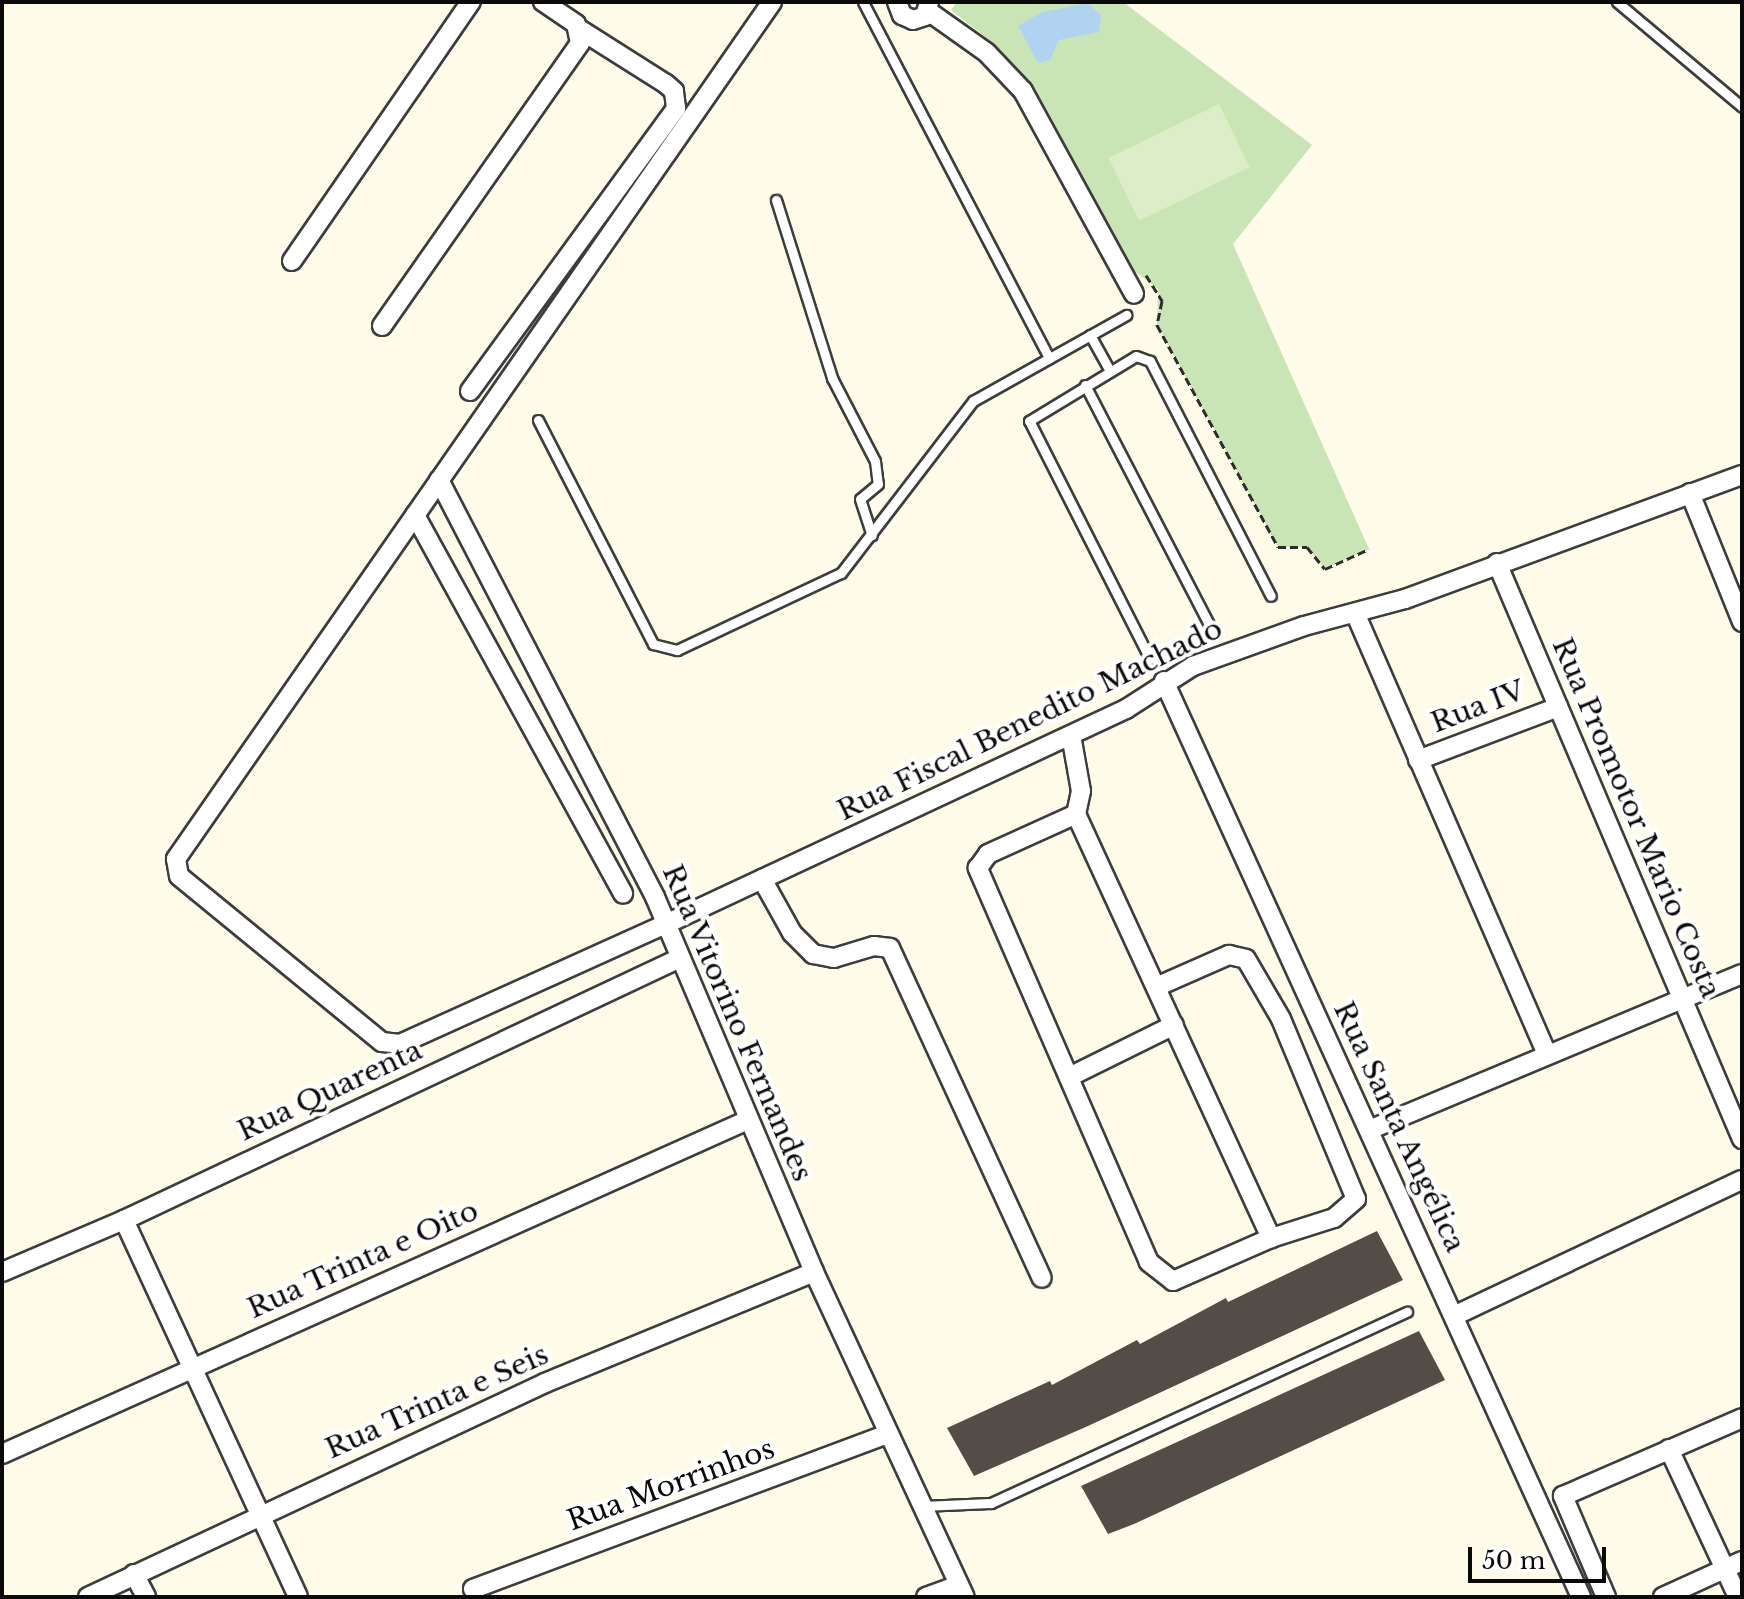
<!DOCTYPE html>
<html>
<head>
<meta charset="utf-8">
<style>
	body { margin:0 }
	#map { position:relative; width:1744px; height:1599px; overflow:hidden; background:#fefce9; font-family:"Libre Baskerville",serif }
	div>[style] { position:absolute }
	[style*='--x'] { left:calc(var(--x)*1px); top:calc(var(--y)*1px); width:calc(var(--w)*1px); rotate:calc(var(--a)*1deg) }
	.green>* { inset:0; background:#cae5b5 }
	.pitch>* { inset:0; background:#dcedc7; transform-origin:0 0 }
	.water>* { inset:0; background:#b1d3f2 }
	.building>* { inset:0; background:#524d47 }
	.path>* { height:3px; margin-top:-1.5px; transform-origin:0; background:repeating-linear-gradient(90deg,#2c2c2c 0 8px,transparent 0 12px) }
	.roads { filter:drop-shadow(2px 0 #3d3d3d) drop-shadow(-2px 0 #3d3d3d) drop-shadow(0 2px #3d3d3d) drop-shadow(0 -2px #3d3d3d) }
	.lane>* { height:9px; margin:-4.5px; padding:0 4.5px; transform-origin:4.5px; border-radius:4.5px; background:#fff }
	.street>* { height:18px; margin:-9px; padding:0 9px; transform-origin:9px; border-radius:9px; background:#fff }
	span { translate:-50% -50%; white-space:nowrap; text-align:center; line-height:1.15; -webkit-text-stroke:8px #fff; paint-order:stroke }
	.street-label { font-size:28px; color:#0a0a0a }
	.frame { position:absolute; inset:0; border:4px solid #0a0a0a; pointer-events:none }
	.scale { position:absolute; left:1468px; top:1547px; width:138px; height:36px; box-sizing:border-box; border:4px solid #0a0a0a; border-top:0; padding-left:10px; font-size:24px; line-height:28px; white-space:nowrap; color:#0a0a0a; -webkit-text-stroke:6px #fff; paint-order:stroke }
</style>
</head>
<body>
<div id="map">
	<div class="green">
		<i style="clip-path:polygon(957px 2px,1123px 2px,1312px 145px,1233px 244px,1369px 549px,1325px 569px,1307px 547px,1278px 547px,1157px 325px,1158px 289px,1130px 268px,1032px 84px,993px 43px,951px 10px)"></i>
	</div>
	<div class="pitch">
		<i style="left:1219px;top:104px;width:70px;height:123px;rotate:64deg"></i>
	</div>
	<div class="water">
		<i style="clip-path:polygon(1088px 3px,1101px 15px,1099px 32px,1059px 40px,1050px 60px,1038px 63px,1018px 26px,1042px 12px)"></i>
	</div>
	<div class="building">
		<i style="clip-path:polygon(1377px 1231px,1403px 1280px,1088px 1426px,974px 1476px,947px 1428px,1050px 1381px,1052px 1385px,1137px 1340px,1140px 1344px,1226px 1298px,1228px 1302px)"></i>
		<i style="clip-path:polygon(1419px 1331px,1445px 1380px,1134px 1524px,1108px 1534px,1081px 1486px)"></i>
	</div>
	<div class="path">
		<i style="--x:1146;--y:275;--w:31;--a:58"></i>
		<i style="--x:1162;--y:301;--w:25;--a:102"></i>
		<i style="--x:1157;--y:325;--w:253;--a:61.4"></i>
		<i style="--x:1278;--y:547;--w:29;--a:0"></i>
		<i style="--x:1307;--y:547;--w:28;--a:51"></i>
		<i style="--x:1325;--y:569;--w:48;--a:-24.4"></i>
	</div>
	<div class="roads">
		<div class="lane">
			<i style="--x:863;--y:2;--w:402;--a:62.4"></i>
			<i style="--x:1617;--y:2;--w:163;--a:40"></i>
			<i style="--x:776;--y:200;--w:187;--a:72.5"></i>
			<i style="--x:832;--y:378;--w:93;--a:62.6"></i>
			<i style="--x:875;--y:461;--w:23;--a:83"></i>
			<i style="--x:878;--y:484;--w:23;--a:140"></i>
			<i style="--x:860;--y:499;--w:38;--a:72"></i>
			<i style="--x:1090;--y:335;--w:41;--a:60.9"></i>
			<i style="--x:1085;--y:385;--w:278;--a:62.6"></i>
			<i style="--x:538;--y:420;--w:252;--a:62.8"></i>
			<i style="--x:653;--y:644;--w:25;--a:14"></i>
			<i style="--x:677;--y:650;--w:181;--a:-25.2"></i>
			<i style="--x:841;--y:573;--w:217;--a:-52.5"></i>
			<i style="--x:973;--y:401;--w:176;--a:-29.3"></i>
			<i style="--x:1150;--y:659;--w:267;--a:-116.9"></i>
			<i style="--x:1029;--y:421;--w:125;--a:-31.3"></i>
			<i style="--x:1136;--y:356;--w:15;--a:20"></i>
			<i style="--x:1150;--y:361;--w:264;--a:62.8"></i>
			<i style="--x:921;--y:1506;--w:70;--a:-2.5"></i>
			<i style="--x:991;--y:1503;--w:458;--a:-24.7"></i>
		</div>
		<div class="street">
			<i style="--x:772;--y:2;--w:1044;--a:124.82"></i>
			<i style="--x:176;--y:859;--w:17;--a:80"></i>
			<i style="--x:179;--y:876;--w:262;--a:39.3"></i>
			<i style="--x:382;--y:1042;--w:18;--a:6"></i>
			<i style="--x:400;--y:1044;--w:292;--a:-24.3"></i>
			<i style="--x:666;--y:924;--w:508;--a:-25.05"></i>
			<i style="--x:1126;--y:709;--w:80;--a:-32.7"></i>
			<i style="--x:1193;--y:666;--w:118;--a:-19.8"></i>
			<i style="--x:1304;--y:626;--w:105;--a:-15"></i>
			<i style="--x:1405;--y:599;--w:359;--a:-20.2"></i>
			<i style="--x:897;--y:2;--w:14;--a:69"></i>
			<i style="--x:902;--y:15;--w:12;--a:24"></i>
			<i style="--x:913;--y:20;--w:13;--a:-18"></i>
			<i style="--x:925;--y:16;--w:15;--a:-74"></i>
			<i style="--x:928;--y:11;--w:72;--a:35.4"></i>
			<i style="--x:987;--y:53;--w:52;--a:46.5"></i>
			<i style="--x:1023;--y:91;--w:231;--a:61.3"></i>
			<i style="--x:292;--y:261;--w:315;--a:-55.4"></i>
			<i style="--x:382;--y:326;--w:345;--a:-55"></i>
			<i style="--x:580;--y:43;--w:19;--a:-102"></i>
			<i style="--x:576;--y:24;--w:40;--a:-146"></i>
			<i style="--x:470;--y:391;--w:350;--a:-53.9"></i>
			<i style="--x:676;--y:108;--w:17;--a:-97"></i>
			<i style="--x:674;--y:91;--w:11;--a:-139"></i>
			<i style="--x:666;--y:84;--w:103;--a:-147.7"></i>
			<i style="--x:439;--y:480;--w:470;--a:62.6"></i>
			<i style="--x:655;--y:897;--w:407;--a:67"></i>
			<i style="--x:814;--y:1272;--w:358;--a:65.1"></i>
			<i style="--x:1690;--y:493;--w:139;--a:68"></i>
			<i style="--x:415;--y:515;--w:432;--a:61.2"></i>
			<i style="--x:1497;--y:563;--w:626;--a:66.96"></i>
			<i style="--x:1356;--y:615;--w:477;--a:66.5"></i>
			<i style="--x:1164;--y:681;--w:1006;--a:65.52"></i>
			<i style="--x:1071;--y:735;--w:57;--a:79.9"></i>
			<i style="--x:1081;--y:791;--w:24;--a:102"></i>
			<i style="--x:1076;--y:814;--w:467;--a:65.3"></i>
			<i style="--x:1271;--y:1238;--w:107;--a:156.3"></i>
			<i style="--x:1173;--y:1281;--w:31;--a:-142"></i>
			<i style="--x:1149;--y:1262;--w:430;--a:-113.5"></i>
			<i style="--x:978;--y:868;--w:17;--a:-54"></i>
			<i style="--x:988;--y:854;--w:97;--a:-24.4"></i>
			<i style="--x:1418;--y:760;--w:150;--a:-20.7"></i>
			<i style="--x:762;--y:879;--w:62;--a:60.9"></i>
			<i style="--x:792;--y:933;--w:30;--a:45"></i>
			<i style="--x:813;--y:954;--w:21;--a:11"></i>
			<i style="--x:834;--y:958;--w:42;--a:-16.7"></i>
			<i style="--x:874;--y:946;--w:16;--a:7"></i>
			<i style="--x:890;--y:948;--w:363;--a:65.3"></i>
			<i style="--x:1156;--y:987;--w:80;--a:-23.7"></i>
			<i style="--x:1229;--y:955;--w:17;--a:13"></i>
			<i style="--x:1246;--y:959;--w:69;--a:59.7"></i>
			<i style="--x:1281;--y:1019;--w:195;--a:67.4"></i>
			<i style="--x:1356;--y:1199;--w:29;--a:139"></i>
			<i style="--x:1334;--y:1218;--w:66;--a:162.4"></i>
			<i style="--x:1069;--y:1077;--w:117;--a:-26.3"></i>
			<i style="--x:1369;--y:1130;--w:404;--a:-22.7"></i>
			<i style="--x:124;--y:1220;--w:415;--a:65.2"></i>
			<i style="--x:2;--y:1272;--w:133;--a:-23.1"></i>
			<i style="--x:124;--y:1220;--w:615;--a:-25.23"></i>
			<i style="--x:1456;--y:1315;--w:316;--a:-25.3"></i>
			<i style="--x:1669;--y:1449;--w:163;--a:65"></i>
			<i style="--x:2;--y:1454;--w:817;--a:-24.12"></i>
			<i style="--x:134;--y:1574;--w:26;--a:62"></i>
			<i style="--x:473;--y:1589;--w:443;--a:-20.5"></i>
			<i style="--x:88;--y:1597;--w:505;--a:-25.09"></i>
			<i style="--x:545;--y:1383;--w:291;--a:-22.4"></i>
			<i style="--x:926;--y:1597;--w:35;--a:-20"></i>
			<i style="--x:1606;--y:1597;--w:110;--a:-113.1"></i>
			<i style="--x:1563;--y:1496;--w:195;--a:-23.5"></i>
			<i style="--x:1663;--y:1597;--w:87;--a:-24.5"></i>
		</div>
	</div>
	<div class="street-label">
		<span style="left:1478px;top:707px;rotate:-21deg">Rua IV</span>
		<span style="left:1030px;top:720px;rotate:-26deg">Rua Fiscal Benedito Machado</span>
		<span style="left:1636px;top:818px;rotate:67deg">Rua Promotor Mario Costa</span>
		<span style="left:737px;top:1023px;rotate:67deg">Rua Vitorino Fernandes</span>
		<span style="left:330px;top:1091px;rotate:-25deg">Rua Quarenta</span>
		<span style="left:1399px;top:1127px;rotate:65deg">Rua Santa Angélica</span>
		<span style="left:363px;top:1260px;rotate:-24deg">Rua Trinta e Oito</span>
		<span style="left:437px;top:1402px;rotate:-24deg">Rua Trinta e Seis</span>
		<span style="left:671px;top:1485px;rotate:-20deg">Rua Morrinhos</span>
	</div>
	<div class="frame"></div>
	<div class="scale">50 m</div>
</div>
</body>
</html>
